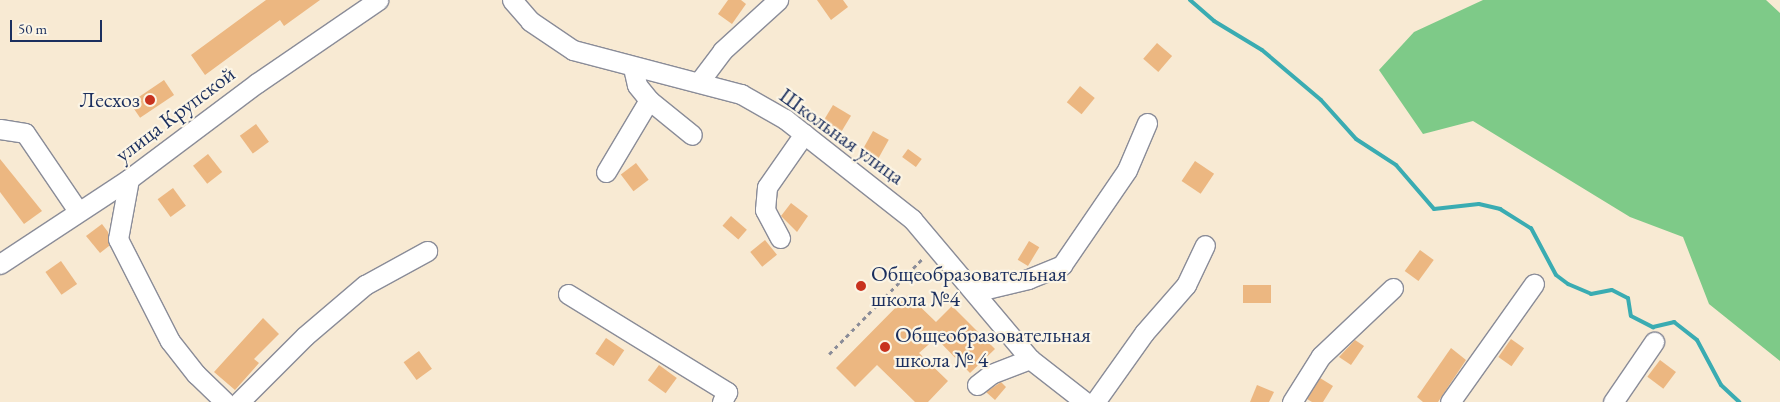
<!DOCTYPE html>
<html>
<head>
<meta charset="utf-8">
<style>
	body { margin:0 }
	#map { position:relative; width:1780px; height:402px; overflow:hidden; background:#f8ead3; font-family:"EB Garamond",serif }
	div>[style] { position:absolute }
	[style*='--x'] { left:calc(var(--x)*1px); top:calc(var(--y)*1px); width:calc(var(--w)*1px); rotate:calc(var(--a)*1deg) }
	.green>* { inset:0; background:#7eca88 }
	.stream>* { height:4px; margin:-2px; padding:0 2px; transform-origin:2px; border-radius:2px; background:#3aacb2 }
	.building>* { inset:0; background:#ecb781; transform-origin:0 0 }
	.path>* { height:2.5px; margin-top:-1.25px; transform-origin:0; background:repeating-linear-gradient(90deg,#8a8c98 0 4px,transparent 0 8px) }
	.roads { filter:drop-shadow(1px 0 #8a8c98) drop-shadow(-1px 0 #8a8c98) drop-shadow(0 1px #8a8c98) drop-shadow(0 -1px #8a8c98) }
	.minor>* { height:19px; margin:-9.5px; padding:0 9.5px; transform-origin:9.5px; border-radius:9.5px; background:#fff }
	.dots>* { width:14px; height:14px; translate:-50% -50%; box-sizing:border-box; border:2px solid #fcf5e5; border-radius:50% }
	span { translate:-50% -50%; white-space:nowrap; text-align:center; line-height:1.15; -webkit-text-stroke:4.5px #fcf5e5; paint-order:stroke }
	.poi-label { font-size:22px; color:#1b2f5e }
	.right { translate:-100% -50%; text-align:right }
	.left { translate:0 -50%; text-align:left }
	.street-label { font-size:22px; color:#1b2f5e }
	.scale { position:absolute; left:10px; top:20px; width:92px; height:22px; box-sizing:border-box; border:2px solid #1b2f5e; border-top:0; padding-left:6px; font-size:15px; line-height:18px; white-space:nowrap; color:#1b2f5e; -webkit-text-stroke:4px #fcf5e5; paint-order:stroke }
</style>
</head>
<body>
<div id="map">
	<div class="green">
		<i style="clip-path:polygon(1483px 0,1766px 0,1780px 13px,1780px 361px,1709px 304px,1683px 237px,1630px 217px,1473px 121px,1423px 134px,1379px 70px,1414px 32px)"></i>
	</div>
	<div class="stream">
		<i style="--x:1190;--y:0;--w:32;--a:41"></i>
		<i style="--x:1214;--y:21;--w:56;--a:31.1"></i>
		<i style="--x:1262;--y:50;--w:77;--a:40.3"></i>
		<i style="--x:1321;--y:100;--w:52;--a:48.1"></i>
		<i style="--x:1356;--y:139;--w:48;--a:33"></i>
		<i style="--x:1396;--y:165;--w:58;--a:49.2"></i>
		<i style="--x:1434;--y:209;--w:45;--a:-6.3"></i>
		<i style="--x:1479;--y:204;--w:22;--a:13"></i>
		<i style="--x:1500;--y:209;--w:36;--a:32"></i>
		<i style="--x:1531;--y:228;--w:53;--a:62"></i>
		<i style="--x:1556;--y:275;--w:15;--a:37"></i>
		<i style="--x:1568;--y:284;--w:25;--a:23"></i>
		<i style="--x:1591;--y:294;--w:21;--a:-11"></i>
		<i style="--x:1612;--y:290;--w:18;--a:27"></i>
		<i style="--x:1628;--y:298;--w:18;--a:81"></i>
		<i style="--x:1631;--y:316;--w:25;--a:27"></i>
		<i style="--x:1653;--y:327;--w:22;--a:-13"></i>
		<i style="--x:1674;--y:322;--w:29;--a:38"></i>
		<i style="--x:1697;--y:340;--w:51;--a:61.9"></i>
		<i style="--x:1721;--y:385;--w:25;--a:43"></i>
	</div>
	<div class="building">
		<i style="clip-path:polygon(266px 0,320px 0,284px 26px,280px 20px,205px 75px,191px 55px)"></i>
		<i style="clip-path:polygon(728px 0,741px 0,746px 4px,732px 24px,718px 14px)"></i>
		<i style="clip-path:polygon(817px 0,843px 0,848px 7px,831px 20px)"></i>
		<i style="left:1157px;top:43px;width:20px;height:21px;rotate:41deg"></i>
		<i style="left:164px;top:80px;width:18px;height:41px;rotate:56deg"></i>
		<i style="left:1080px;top:86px;width:19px;height:21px;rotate:39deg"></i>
		<i style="left:833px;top:105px;width:21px;height:19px;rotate:31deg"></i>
		<i style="left:256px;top:124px;width:22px;height:20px;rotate:54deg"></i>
		<i style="left:873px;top:131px;width:18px;height:21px;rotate:29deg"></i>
		<i style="left:908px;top:149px;width:17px;height:10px;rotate:36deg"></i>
		<i style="left:208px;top:154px;width:23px;height:19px;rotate:52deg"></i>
		<i style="clip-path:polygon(0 159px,42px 211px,24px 224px,0 192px)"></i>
		<i style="left:1195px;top:161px;width:23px;height:24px;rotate:34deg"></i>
		<i style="left:636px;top:163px;width:21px;height:19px;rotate:53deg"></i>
		<i style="left:173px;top:188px;width:22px;height:19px;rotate:54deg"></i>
		<i style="clip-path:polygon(791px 203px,808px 216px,797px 232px,781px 216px)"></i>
		<i style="left:731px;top:216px;width:21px;height:13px;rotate:41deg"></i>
		<i style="clip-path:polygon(102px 224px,108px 232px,109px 246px,100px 253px,86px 236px)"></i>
		<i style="left:765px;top:240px;width:19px;height:19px;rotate:51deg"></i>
		<i style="left:1029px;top:241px;width:12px;height:22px;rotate:31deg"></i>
		<i style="left:1420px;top:250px;width:17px;height:26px;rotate:36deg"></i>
		<i style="left:61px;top:261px;width:28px;height:19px;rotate:55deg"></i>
		<i style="left:1243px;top:285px;width:28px;height:18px"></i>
		<i style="clip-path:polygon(908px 295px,936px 322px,952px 306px,995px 349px,970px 373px,936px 338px,919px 353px,948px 381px,928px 402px,915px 402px,877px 365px,855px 387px,836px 368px)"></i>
		<i style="clip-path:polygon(263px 318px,279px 334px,254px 359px,259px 363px,235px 390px,214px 372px)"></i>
		<i style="left:606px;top:338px;width:22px;height:19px;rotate:34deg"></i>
		<i style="left:1511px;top:339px;width:16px;height:22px;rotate:35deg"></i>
		<i style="clip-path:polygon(1355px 340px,1364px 346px,1351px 365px,1339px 357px)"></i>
		<i style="clip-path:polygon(1451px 348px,1466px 360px,1438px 402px,1423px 402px,1417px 397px)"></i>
		<i style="left:419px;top:351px;width:22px;height:19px;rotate:54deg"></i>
		<i style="left:1660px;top:360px;width:20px;height:21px;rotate:37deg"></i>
		<i style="left:659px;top:365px;width:22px;height:19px;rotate:36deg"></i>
		<i style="clip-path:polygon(1320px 378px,1333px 386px,1323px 402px,1312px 402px,1307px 399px)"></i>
		<i style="clip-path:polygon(1001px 382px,1006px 387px,995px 400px,986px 392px)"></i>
		<i style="clip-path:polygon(1257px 385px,1274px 392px,1269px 402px,1250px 402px)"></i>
	</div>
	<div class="path">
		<i style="--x:829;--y:354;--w:136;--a:-45.6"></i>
	</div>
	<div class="roads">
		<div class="minor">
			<i style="--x:512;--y:0;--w:28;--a:49"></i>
			<i style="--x:530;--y:21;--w:52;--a:34"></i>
			<i style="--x:573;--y:50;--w:174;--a:14.7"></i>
			<i style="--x:741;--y:94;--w:51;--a:29.6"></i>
			<i style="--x:785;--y:119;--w:162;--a:38.2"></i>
			<i style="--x:912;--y:219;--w:183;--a:49.9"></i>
			<i style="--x:1030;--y:359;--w:70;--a:38"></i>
			<i style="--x:699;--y:82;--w:39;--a:-53"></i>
			<i style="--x:722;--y:51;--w:76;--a:-42.3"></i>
			<i style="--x:649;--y:100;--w:55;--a:39.1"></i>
			<i style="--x:0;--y:129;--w:25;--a:9"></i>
			<i style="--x:25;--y:133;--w:94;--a:55.8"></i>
			<i style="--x:606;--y:172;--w:84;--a:-59.2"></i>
			<i style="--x:649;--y:100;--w:19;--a:-129"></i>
			<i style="--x:637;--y:85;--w:17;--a:-103"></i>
			<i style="--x:129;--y:179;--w:61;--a:100.4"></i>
			<i style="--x:118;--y:239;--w:114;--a:63"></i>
			<i style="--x:170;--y:341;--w:42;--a:51.8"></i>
			<i style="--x:196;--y:374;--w:40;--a:44"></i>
			<i style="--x:780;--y:238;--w:32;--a:-118"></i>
			<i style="--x:765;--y:210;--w:23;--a:-85"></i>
			<i style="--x:767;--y:187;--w:65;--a:-55.1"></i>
			<i style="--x:0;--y:264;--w:154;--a:-33.4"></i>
			<i style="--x:129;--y:179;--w:160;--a:-36.9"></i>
			<i style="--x:257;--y:83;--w:147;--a:-34.4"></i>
			<i style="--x:974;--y:292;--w:56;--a:-13.5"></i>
			<i style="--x:1028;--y:279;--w:37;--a:-22"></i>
			<i style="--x:1062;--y:265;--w:115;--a:-55.6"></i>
			<i style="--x:1127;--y:170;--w:51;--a:-66.9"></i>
			<i style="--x:568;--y:294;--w:187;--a:31.6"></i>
			<i style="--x:727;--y:392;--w:11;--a:117"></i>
			<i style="--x:977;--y:385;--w:18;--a:-38"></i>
			<i style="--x:991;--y:374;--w:42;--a:-21"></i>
			<i style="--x:239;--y:402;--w:93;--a:-45"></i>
			<i style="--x:305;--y:336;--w:79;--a:-40.4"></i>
			<i style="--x:365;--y:285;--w:71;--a:-28.7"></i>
			<i style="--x:1095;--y:402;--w:85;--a:-54.6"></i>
			<i style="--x:1144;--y:333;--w:64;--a:-48.8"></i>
			<i style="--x:1186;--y:285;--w:44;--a:-64.6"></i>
			<i style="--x:1292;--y:402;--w:54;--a:-57.8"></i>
			<i style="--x:1321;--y:356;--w:99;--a:-43.4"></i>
			<i style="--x:1450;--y:402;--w:145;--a:-54.6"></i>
			<i style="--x:1613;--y:402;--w:73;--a:-55.7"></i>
		</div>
	</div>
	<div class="dots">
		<i style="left:150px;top:100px;background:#c8321e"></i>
		<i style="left:861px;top:286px;background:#c8321e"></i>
		<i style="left:885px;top:347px;background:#c8321e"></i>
	</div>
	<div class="poi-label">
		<span class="right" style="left:140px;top:100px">Лесхоз</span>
		<span class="left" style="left:871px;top:286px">Общеобразовательная<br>школа №4</span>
		<span class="left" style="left:895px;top:347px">Общеобразовательная<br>школа № 4</span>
	</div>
	<div class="street-label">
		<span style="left:175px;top:114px;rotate:-37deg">улица Крупской</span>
		<span style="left:842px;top:136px;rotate:36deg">Школьная улица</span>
	</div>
	<div class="scale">50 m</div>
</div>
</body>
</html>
